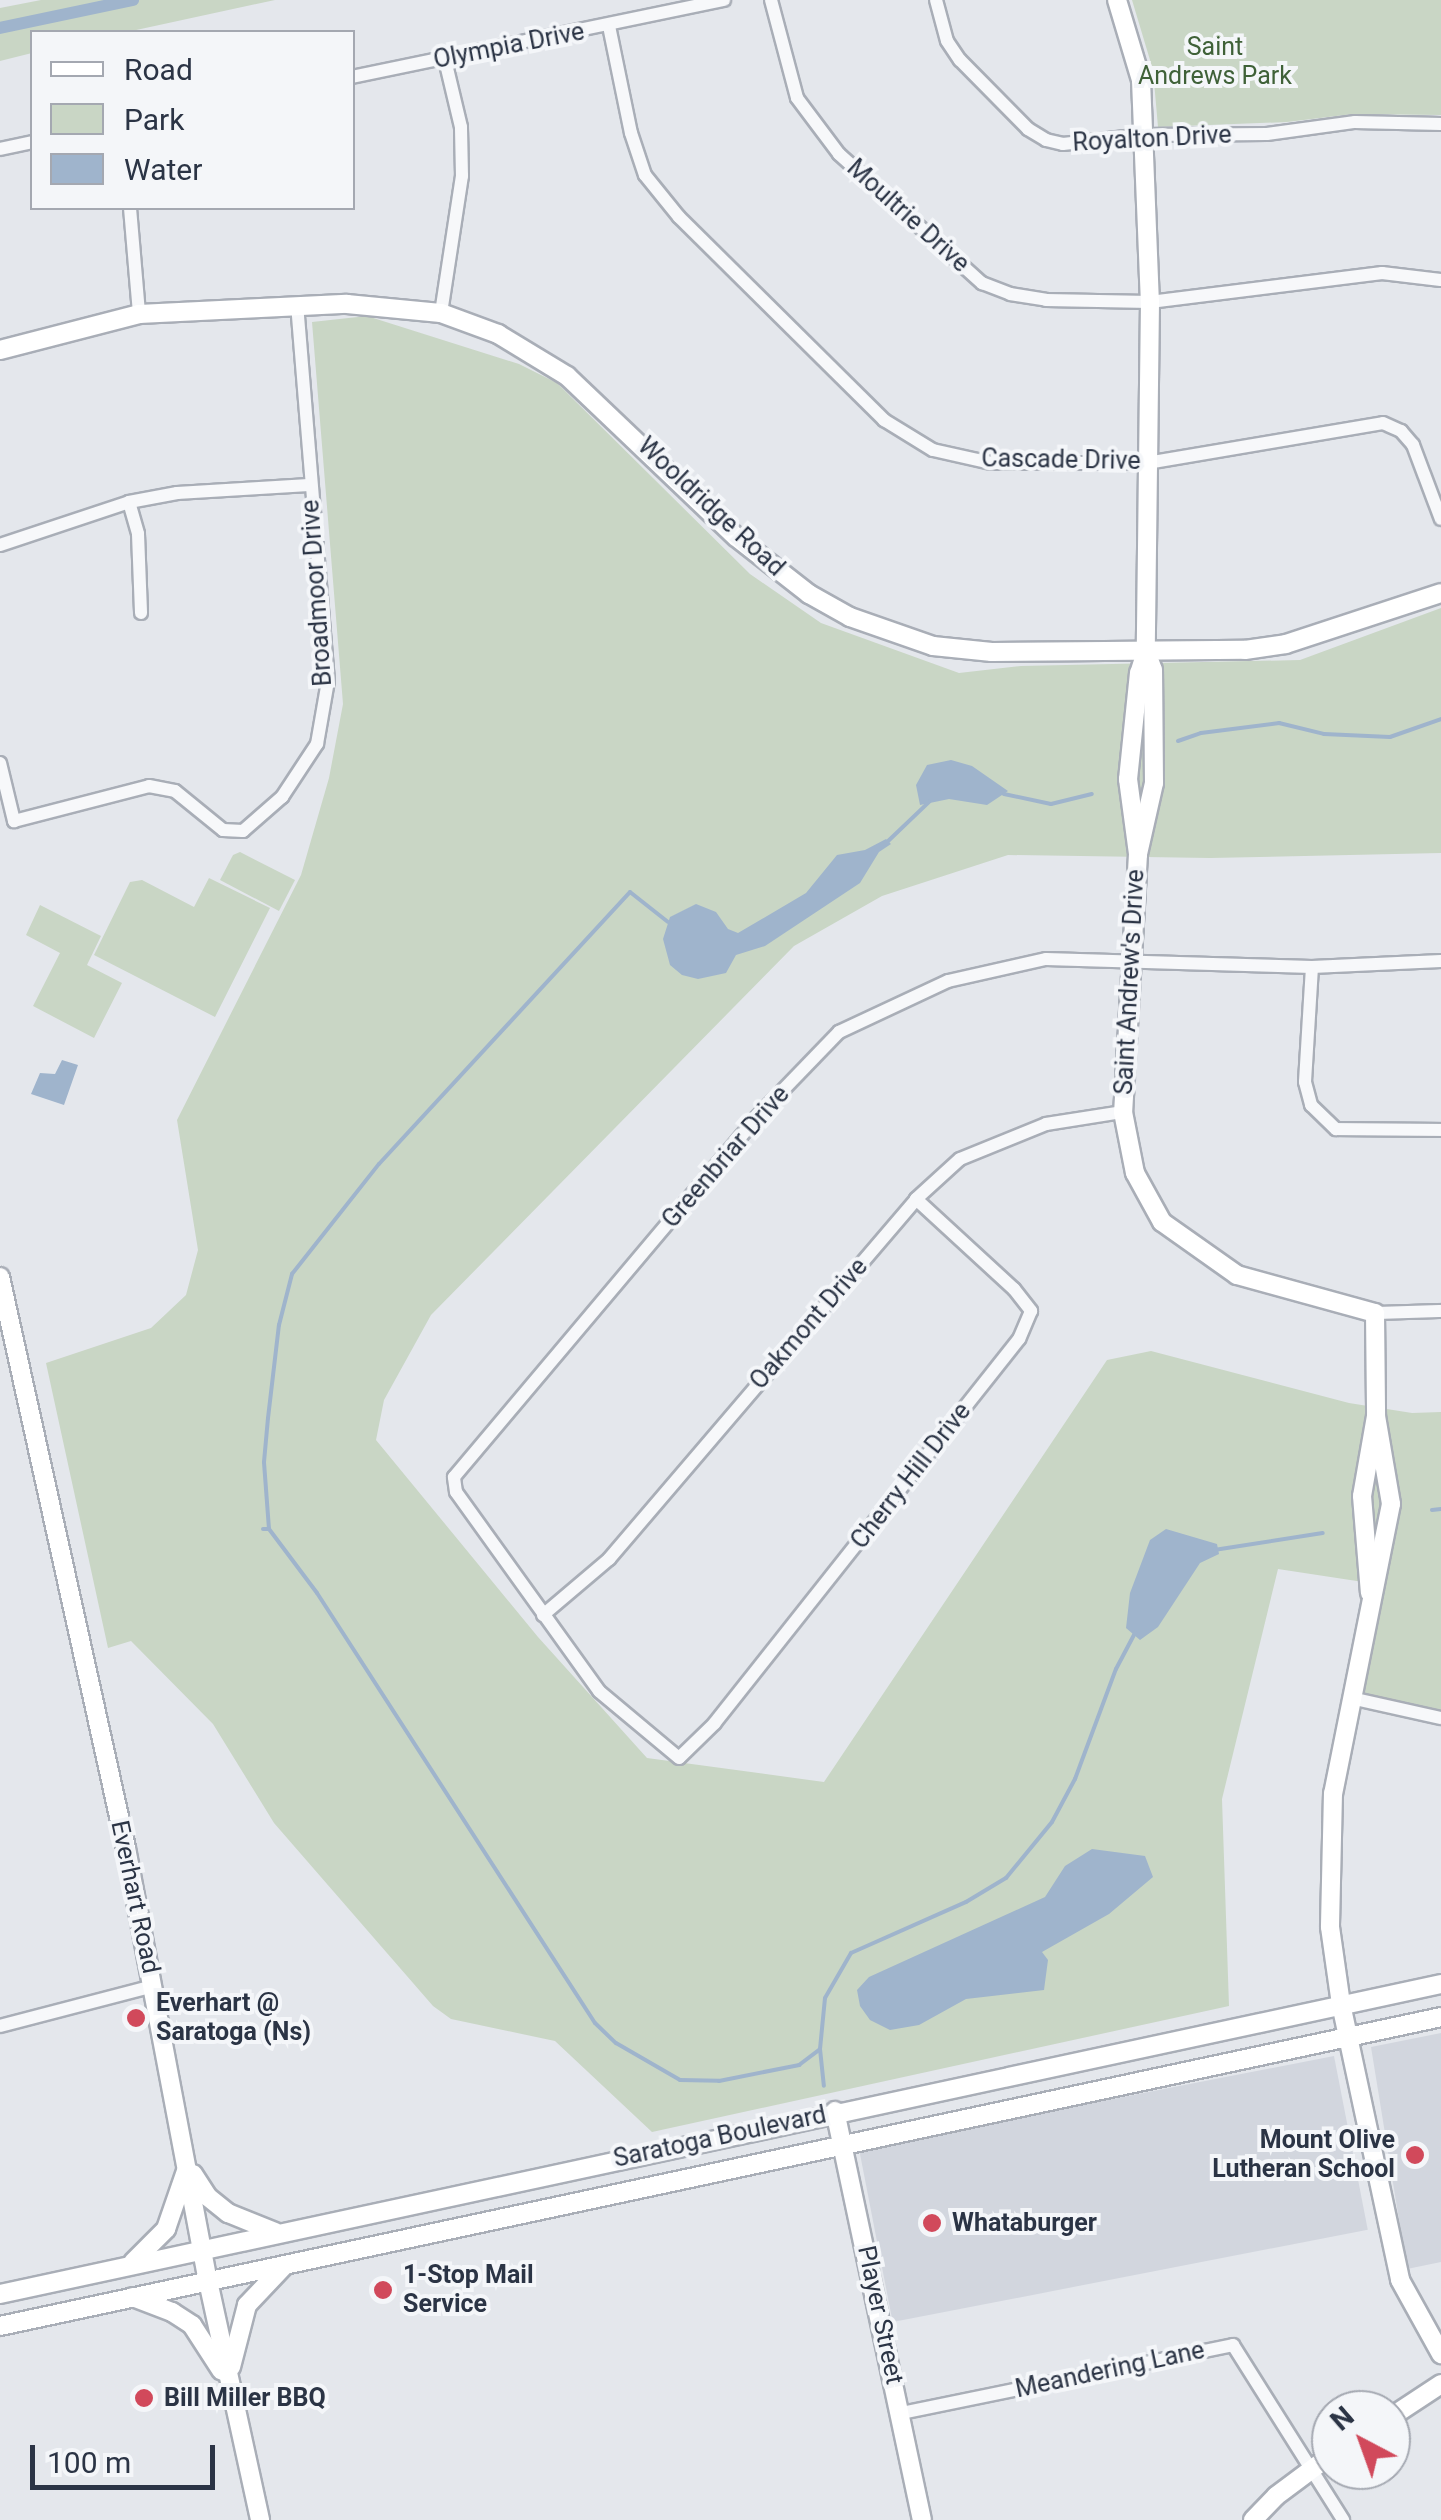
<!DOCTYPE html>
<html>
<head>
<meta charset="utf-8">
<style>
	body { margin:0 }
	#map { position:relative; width:1441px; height:2520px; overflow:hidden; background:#e4e7ec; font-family:Roboto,sans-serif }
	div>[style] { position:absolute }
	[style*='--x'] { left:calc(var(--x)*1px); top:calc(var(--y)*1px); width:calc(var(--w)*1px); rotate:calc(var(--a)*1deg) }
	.built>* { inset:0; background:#d2d6de; transform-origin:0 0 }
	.green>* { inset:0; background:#c9d6c5 }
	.water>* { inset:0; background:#9fb4cc }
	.stream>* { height:4px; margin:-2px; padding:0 2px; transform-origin:2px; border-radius:2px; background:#9fb4cc }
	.canal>* { height:12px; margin:-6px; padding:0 6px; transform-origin:6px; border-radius:6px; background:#9fb4cc }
	.roads { filter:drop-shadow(2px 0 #a9aeb7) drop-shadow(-2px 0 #a9aeb7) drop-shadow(0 2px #a9aeb7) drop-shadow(0 -2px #a9aeb7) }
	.street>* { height:12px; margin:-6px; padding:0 6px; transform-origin:6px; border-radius:6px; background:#f7f8fa }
	.secondary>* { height:18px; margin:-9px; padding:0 9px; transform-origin:9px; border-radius:9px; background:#fff }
	.dots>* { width:28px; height:28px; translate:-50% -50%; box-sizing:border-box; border:5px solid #f4f6f9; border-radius:50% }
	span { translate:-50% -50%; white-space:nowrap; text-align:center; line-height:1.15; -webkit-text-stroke:8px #f4f6f9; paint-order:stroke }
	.street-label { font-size:25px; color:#2b3445 }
	.park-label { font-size:25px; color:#3f6138 }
	.poi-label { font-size:25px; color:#2b3445; font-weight:700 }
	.left { translate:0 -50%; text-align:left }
	.right { translate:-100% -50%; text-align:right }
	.legend { position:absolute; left:30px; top:30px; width:325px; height:180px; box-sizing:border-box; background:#f4f6f9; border:2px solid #a4a8b1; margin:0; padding:12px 18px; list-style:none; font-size:30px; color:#2b3445 }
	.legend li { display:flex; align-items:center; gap:20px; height:50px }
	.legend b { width:50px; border:2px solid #a4a8b1 }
	.north { position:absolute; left:1311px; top:2390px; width:100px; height:100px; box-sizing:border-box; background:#f4f6f9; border:2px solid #a4a8b1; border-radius:50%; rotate:319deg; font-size:28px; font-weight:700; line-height:40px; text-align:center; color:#2b3445 }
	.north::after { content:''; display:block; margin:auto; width:35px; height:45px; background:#d1495b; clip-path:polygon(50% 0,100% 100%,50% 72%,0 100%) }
	.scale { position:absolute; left:30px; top:2445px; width:185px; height:45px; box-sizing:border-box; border:5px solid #2b3445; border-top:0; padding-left:12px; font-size:30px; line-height:35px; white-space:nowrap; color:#2b3445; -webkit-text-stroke:8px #f4f6f9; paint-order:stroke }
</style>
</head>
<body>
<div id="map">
	<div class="built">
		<i style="clip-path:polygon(1441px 2033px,1441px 2262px,1407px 2269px,1371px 2047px)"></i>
		<i style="left:1334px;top:2056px;width:177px;height:484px;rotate:79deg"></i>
	</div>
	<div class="green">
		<i style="clip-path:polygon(41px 0,275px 0,127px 32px,32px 32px,32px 53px,0 61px,0 8px)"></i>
		<i style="clip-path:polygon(1132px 0,1441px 0,1441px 115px,1353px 114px,1287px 122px,1158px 127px,1153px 70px)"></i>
		<i style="clip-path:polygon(367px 316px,519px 364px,557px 383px,750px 574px,821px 623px,959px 673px,1021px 666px,1300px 660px,1441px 608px,1441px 853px,1210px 858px,1008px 855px,882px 896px,794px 946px,431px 1315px,384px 1400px,376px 1440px,538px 1637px,647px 1758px,824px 1782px,1107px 1360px,1151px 1351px,1349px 1403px,1412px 1413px,1441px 1412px,1441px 1710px,1363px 1694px,1383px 1585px,1278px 1569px,1222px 1799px,1229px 2006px,652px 2132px,555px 2041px,451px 2019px,433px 2006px,274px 1823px,213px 1724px,131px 1641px,108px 1648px,46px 1363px,151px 1328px,186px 1295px,198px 1250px,177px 1120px,301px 875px,329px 778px,343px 704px,312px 322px)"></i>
		<i style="clip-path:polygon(240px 852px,295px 880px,279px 911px,220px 880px,233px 855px)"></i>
		<i style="clip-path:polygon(209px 878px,270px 908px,215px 1017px,94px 955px,130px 882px,142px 880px,194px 907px)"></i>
		<i style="clip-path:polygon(40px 905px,101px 936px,87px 965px,122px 983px,94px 1038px,33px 1006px,60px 953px,26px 935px)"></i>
	</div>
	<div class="water">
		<i style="clip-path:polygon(951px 760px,972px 766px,1008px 791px,987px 805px,949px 799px,920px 805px,916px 785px,927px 765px)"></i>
		<i style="clip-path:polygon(886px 839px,891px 844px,879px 852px,860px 883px,765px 946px,736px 955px,726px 973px,698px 979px,682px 975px,670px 965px,663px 939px,670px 917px,696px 904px,716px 912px,728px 929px,738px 933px,806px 893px,837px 855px,865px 850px)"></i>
		<i style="clip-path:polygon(62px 1060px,78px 1065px,64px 1105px,31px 1094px,40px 1073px,55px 1074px)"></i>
		<i style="clip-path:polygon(1166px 1529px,1217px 1544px,1219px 1554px,1200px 1563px,1158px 1627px,1140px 1640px,1126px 1628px,1130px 1593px,1150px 1540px)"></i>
		<i style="clip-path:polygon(1092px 1849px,1145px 1856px,1153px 1877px,1109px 1914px,1042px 1952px,1048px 1960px,1044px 1990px,966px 1999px,919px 2025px,890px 2030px,870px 2020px,860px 2006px,857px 1990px,869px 1977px,1045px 1897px,1065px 1866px)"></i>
	</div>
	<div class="stream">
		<i style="--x:1178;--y:741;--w:24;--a:-19"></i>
		<i style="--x:1201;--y:733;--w:79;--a:-7.3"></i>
		<i style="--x:1279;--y:723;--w:46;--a:13.7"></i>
		<i style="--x:1324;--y:734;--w:66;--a:2.6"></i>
		<i style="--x:1390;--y:737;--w:54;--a:-19.4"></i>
		<i style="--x:1004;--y:794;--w:48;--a:12"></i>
		<i style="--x:1051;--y:804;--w:42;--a:-13.7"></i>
		<i style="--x:885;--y:844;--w:61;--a:-43.7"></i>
		<i style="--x:1432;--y:1510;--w:9;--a:-6"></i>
		<i style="--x:263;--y:1529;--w:6;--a:0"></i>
		<i style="--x:269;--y:1529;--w:67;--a:-94.3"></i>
		<i style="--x:264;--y:1462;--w:44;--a:-84.8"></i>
		<i style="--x:268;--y:1418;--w:94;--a:-83.3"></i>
		<i style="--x:279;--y:1325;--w:53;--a:-75.7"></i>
		<i style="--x:292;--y:1274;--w:140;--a:-51.7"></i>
		<i style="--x:379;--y:1164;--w:370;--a:-47.3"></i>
		<i style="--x:630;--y:892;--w:48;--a:38.3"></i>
		<i style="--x:269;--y:1529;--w:80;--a:53.1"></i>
		<i style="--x:317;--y:1593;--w:512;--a:57.12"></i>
		<i style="--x:595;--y:2023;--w:29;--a:44"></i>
		<i style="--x:616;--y:2043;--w:74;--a:30"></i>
		<i style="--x:680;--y:2080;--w:39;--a:1"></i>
		<i style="--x:719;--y:2081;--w:82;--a:-11.3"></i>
		<i style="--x:799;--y:2065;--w:26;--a:-37"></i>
		<i style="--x:820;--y:2049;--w:51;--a:-84.4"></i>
		<i style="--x:825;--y:1998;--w:52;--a:-60"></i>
		<i style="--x:851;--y:1953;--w:126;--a:-23.9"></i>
		<i style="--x:966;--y:1902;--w:47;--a:-31"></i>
		<i style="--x:1006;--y:1878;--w:72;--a:-50.6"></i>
		<i style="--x:1052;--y:1822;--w:49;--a:-61.9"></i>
		<i style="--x:1075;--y:1779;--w:117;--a:-69.6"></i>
		<i style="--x:1116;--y:1669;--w:41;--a:-62.2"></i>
		<i style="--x:1214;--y:1550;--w:110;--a:-8.9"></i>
		<i style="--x:820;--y:2049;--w:37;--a:84"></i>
	</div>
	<div class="canal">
		<i style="--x:0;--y:28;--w:136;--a:-11.9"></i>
	</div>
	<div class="roads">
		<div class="street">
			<i style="--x:771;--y:0;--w:101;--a:75.1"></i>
			<i style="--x:797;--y:98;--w:70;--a:53.1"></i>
			<i style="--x:839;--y:154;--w:193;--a:42.1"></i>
			<i style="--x:982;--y:283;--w:30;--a:21"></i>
			<i style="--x:1010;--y:294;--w:36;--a:9"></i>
			<i style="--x:1046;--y:300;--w:104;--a:1.1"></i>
			<i style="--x:1150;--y:302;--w:234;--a:-7.1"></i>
			<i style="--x:1382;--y:273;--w:59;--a:6.8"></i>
			<i style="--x:936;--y:0;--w:42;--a:75"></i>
			<i style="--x:947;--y:41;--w:23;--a:56"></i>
			<i style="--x:960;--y:60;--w:97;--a:45.4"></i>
			<i style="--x:1028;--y:129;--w:21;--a:31"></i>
			<i style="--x:1046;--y:140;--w:17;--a:13"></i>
			<i style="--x:1063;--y:144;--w:81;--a:-6.4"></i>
			<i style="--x:1143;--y:135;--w:124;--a:-0.5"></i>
			<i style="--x:1267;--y:134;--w:89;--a:-7.8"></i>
			<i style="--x:1355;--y:122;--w:86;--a:1.3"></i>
			<i style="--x:609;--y:26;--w:109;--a:78.4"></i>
			<i style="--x:631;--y:133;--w:44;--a:71.6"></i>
			<i style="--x:645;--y:175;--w:54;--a:51"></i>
			<i style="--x:679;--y:217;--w:289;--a:44.7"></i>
			<i style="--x:884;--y:420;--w:57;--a:31.5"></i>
			<i style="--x:933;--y:450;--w:59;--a:12.6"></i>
			<i style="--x:991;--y:463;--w:156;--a:0"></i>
			<i style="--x:1147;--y:463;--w:239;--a:-9.6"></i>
			<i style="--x:1383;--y:423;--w:20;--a:24"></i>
			<i style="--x:1401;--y:431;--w:18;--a:49"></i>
			<i style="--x:1413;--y:445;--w:79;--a:69.3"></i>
			<i style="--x:352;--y:77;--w:380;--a:-11.7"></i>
			<i style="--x:0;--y:149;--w:33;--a:-12"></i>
			<i style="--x:130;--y:208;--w:106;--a:85.1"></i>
			<i style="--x:441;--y:313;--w:139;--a:-81.3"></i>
			<i style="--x:462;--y:176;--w:49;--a:-91.2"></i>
			<i style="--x:461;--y:127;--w:69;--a:-103.4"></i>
			<i style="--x:129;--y:502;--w:33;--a:74"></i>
			<i style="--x:138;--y:534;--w:79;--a:87.8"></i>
			<i style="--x:0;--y:545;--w:136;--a:-18.4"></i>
			<i style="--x:129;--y:502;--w:49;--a:-10.6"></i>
			<i style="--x:177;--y:493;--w:132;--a:-3.5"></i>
			<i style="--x:0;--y:763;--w:60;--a:76.4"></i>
			<i style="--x:14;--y:821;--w:139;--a:-14.5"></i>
			<i style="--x:149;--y:786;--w:26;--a:11"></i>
			<i style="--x:175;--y:791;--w:62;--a:39.1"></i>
			<i style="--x:223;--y:830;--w:20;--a:3"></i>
			<i style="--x:243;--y:831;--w:52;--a:-41.1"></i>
			<i style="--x:282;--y:797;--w:64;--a:-56.6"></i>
			<i style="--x:317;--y:744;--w:64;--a:-80.1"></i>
			<i style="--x:328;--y:681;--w:376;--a:-94.7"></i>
			<i style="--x:1312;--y:967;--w:115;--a:93.5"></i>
			<i style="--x:1305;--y:1082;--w:24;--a:75"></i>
			<i style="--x:1311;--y:1105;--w:35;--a:44"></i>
			<i style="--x:1336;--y:1129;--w:105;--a:0.5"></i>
			<i style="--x:916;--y:1199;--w:133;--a:42.6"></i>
			<i style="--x:1014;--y:1289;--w:28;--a:52"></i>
			<i style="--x:1031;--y:1311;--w:30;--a:113"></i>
			<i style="--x:1019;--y:1339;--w:490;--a:128.4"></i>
			<i style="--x:715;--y:1723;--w:50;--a:135.8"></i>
			<i style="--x:679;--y:1758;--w:104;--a:-140.1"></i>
			<i style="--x:599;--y:1691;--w:245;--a:-125.7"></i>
			<i style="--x:456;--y:1492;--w:15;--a:-98"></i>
			<i style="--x:454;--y:1477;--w:468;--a:-49.9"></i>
			<i style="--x:755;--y:1119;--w:121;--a:-46"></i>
			<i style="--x:839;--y:1032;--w:120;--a:-25.1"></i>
			<i style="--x:948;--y:981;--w:100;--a:-12.7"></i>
			<i style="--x:1046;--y:959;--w:266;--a:1.7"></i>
			<i style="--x:1312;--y:967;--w:129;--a:-2.7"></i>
			<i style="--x:1375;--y:1313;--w:66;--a:-1.7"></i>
			<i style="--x:543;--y:1615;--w:87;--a:-40.3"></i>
			<i style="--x:609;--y:1559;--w:473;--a:-49.5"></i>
			<i style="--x:916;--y:1199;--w:59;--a:-42.3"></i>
			<i style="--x:960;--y:1159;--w:93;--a:-22.1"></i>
			<i style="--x:1046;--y:1124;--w:78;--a:-8.9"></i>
			<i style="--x:1355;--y:1699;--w:88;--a:12.5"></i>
			<i style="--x:0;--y:2026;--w:159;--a:-14.6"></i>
			<i style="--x:902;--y:2413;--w:338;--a:-11.6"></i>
			<i style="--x:1233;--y:2345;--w:207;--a:57.8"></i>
		</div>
		<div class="secondary">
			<i style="--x:1117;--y:0;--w:84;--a:73.3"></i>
			<i style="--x:1141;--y:80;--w:222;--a:87.7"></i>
			<i style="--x:1150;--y:302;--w:350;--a:90.7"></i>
			<i style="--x:1146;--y:652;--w:22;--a:108"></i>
			<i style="--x:1139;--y:673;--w:107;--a:95.9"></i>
			<i style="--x:1128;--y:779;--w:76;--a:82.4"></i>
			<i style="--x:1138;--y:854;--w:258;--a:93.3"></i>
			<i style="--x:1123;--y:1112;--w:62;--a:78.9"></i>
			<i style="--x:1135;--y:1173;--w:56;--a:61.1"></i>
			<i style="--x:1162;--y:1222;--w:92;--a:35.2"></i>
			<i style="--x:1237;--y:1275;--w:143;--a:15.4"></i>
			<i style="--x:1375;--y:1313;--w:103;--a:89.4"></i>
			<i style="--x:1376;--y:1416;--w:81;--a:99.9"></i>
			<i style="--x:1362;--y:1496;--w:97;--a:85.3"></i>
			<i style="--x:0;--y:350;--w:144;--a:-14.5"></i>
			<i style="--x:139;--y:314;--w:208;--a:-2.8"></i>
			<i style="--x:347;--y:304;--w:94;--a:5.5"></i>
			<i style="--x:441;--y:313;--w:61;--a:20.2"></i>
			<i style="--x:498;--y:334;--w:81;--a:31.3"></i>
			<i style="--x:567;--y:376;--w:233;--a:43.6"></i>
			<i style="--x:736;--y:537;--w:93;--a:38"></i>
			<i style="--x:809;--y:594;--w:47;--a:29.3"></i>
			<i style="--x:850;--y:617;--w:88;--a:19.3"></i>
			<i style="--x:933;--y:646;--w:59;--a:5.8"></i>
			<i style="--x:992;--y:652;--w:253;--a:-0.5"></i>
			<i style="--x:1245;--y:650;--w:41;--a:-8.3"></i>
			<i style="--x:1286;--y:644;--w:163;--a:-18.2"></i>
			<i style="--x:1138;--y:854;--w:73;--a:-77.3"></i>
			<i style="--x:1154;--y:783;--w:113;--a:-90.5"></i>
			<i style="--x:1153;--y:670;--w:19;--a:-111"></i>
			<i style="--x:0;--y:1277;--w:585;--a:77.56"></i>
			<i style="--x:126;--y:1848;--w:441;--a:79.3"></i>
			<i style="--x:208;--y:2281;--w:245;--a:77.7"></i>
			<i style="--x:1376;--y:1416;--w:89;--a:80.3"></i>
			<i style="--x:1391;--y:1504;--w:295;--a:101.3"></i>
			<i style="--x:1333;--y:1793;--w:134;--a:91.3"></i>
			<i style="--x:1330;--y:1927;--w:78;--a:81.9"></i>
			<i style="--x:1341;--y:2004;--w:282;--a:77.9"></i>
			<i style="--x:1400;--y:2280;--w:85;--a:61"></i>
			<i style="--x:835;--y:2111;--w:418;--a:78"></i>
			<i style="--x:193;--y:2174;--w:27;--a:57"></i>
			<i style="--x:208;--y:2197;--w:26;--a:39"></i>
			<i style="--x:228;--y:2213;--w:51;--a:22"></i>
			<i style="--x:133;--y:2262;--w:47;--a:-45"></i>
			<i style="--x:166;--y:2229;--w:61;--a:-71"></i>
			<i style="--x:0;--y:2294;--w:1474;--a:-12.14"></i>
			<i style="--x:133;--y:2297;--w:42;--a:21"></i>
			<i style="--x:172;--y:2312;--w:24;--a:33"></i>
			<i style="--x:192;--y:2325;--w:54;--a:57.2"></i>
			<i style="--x:0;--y:2326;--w:1474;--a:-12.1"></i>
			<i style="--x:231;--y:2367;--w:64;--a:-75.5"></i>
			<i style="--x:247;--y:2305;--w:55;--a:-46.5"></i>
			<i style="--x:1391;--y:2417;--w:60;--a:-33.4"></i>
			<i style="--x:1253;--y:2520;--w:33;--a:-46"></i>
			<i style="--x:1276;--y:2496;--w:69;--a:-36.7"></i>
		</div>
	</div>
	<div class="dots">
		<i style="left:136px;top:2018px;background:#d1495b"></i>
		<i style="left:1415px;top:2155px;background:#d1495b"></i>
		<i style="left:932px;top:2223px;background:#d1495b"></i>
		<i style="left:383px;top:2290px;background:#d1495b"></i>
		<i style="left:144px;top:2398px;background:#d1495b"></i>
	</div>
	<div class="street-label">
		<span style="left:509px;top:46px;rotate:-11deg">Olympia Drive</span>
		<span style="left:1152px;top:139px;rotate:-3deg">Royalton Drive</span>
		<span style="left:908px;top:216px;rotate:42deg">Moultrie Drive</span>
		<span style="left:1061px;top:460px;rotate:1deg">Cascade Drive</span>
		<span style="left:711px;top:507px;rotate:43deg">Wooldridge Road</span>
		<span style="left:317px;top:593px;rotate:-94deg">Broadmoor Drive</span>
		<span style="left:1130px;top:982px;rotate:-87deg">Saint Andrew's Drive</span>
		<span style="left:726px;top:1157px;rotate:-49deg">Greenbriar Drive</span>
		<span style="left:809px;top:1324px;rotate:-49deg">Oakmont Drive</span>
		<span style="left:911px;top:1476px;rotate:-52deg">Cherry Hill Drive</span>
		<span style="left:135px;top:1897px;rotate:78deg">Everhart Road</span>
		<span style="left:720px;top:2137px;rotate:-12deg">Saratoga Boulevard</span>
		<span style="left:880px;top:2315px;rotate:78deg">Player Street</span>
		<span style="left:1110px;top:2370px;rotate:-12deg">Meandering Lane</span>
	</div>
	<div class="park-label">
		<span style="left:1215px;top:62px">Saint<br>Andrews Park</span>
	</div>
	<div class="poi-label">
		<span class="left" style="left:156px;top:2018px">Everhart @<br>Saratoga (Ns)</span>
		<span class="right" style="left:1395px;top:2155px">Mount Olive<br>Lutheran School</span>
		<span class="left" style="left:952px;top:2223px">Whataburger</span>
		<span class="left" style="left:403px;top:2290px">1-Stop Mail<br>Service</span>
		<span class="left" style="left:164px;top:2398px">Bill Miller BBQ</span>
	</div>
	<ul class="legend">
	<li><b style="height:12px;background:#fff"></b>Road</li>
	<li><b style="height:28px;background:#c9d6c5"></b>Park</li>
	<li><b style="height:28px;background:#9fb4cc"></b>Water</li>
	</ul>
	<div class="north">N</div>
	<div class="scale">100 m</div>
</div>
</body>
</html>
